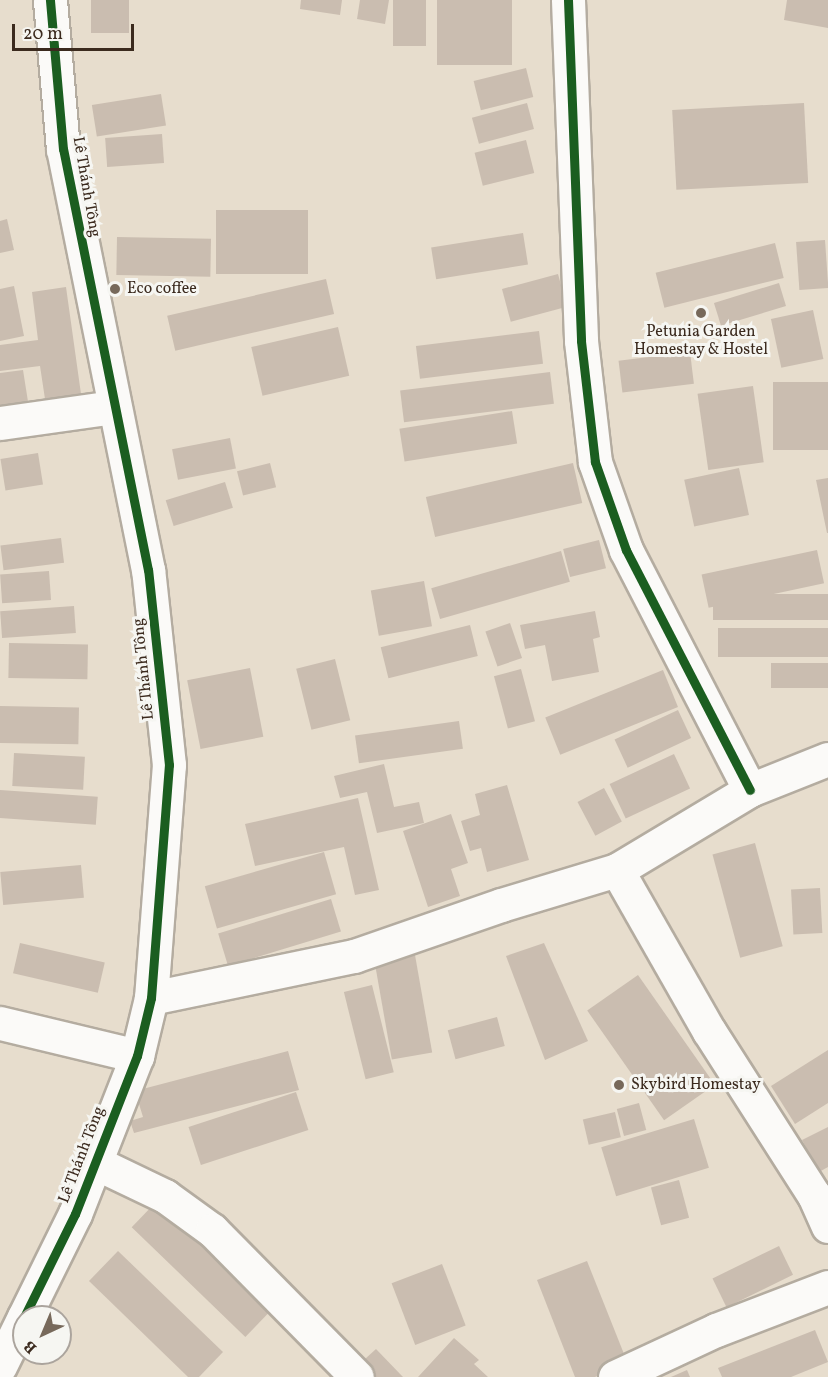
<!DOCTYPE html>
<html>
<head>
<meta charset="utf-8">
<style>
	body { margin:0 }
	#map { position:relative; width:828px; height:1377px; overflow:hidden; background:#e7ddcd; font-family:Vollkorn,serif }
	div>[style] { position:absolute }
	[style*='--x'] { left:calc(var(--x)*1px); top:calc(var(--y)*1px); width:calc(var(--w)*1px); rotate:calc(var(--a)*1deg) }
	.building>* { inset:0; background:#cabdb0; transform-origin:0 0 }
	.roads { filter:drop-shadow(2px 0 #b4aca0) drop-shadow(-2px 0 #b4aca0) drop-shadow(0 2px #b4aca0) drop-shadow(0 -2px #b4aca0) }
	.minor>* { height:33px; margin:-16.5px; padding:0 16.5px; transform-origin:16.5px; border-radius:16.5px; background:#fbfaf8 }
	.cycleway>* { height:9px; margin:-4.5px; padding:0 4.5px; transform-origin:4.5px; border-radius:4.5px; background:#1b5e20 }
	.dots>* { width:16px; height:16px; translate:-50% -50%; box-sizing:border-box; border:3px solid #f6f6f2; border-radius:50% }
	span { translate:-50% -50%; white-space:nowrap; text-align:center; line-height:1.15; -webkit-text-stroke:6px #f6f6f2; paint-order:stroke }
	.street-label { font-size:16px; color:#3b2a1e }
	.poi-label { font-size:16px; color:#3b2a1e }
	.left { translate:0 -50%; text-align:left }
	.north { position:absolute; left:12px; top:1305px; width:60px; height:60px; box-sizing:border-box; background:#f6f6f2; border:2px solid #aba49d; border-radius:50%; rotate:224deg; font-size:16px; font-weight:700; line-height:24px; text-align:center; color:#3b2a1e }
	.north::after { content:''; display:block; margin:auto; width:21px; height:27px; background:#77695b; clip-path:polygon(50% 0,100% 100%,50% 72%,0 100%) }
	.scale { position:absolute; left:12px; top:24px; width:122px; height:27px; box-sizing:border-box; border:3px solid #3b2a1e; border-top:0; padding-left:8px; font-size:18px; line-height:21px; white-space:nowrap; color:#3b2a1e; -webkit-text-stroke:4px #f6f6f2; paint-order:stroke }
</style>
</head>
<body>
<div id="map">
	<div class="building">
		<i style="left:91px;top:0;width:38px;height:33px"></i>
		<i style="clip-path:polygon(301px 0,342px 0,340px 15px,300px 9px)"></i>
		<i style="clip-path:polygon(360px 0,389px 0,385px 24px,357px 19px)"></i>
		<i style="left:393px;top:0;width:33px;height:46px"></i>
		<i style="left:437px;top:0;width:75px;height:65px"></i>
		<i style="clip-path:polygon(787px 0,828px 0,828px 28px,784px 20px)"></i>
		<i style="left:526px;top:68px;width:30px;height:54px;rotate:76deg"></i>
		<i style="left:161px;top:94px;width:32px;height:70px;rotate:81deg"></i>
		<i style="left:527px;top:103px;width:27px;height:57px;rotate:75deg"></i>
		<i style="left:804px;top:103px;width:80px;height:132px;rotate:87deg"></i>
		<i style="left:162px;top:134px;width:29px;height:57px;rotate:86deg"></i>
		<i style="left:526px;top:140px;width:34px;height:53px;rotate:76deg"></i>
		<i style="left:216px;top:210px;width:92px;height:64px"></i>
		<i style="clip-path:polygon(7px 219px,14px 250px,0 253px,0 221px)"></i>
		<i style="left:523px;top:233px;width:32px;height:93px;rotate:81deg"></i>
		<i style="left:117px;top:237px;width:94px;height:38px;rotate:1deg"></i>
		<i style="left:825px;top:240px;width:48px;height:29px;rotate:86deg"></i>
		<i style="left:775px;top:243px;width:36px;height:123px;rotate:76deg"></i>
		<i style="left:558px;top:274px;width:34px;height:58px;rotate:75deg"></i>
		<i style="left:326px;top:279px;width:36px;height:163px;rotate:77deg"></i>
		<i style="left:779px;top:283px;width:24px;height:68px;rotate:73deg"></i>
		<i style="clip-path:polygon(14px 286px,24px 336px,0 341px,0 289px)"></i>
		<i style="clip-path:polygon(66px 287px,81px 394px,45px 399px,40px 366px,0 371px,0 345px,38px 340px,32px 292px)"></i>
		<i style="left:813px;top:310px;width:50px;height:43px;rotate:78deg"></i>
		<i style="left:338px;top:327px;width:50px;height:89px;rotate:77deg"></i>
		<i style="left:539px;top:331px;width:33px;height:124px;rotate:83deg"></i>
		<i style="left:690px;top:352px;width:32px;height:72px;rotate:83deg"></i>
		<i style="clip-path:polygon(23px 370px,29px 408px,0 412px,0 373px)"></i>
		<i style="left:550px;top:372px;width:32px;height:151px;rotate:83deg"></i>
		<i style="left:828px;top:382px;width:68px;height:55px;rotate:90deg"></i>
		<i style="left:753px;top:386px;width:77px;height:56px;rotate:82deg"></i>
		<i style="left:512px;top:411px;width:33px;height:114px;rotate:81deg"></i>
		<i style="left:230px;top:438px;width:31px;height:59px;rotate:79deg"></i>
		<i style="left:38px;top:453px;width:32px;height:38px;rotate:81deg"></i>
		<i style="left:270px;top:463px;width:25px;height:34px;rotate:76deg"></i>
		<i style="left:573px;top:463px;width:41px;height:151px;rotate:77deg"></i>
		<i style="left:739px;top:468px;width:48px;height:56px;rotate:78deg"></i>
		<i style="clip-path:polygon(828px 478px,828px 533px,827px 533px,816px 480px)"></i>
		<i style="left:225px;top:482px;width:27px;height:62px;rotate:73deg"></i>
		<i style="left:61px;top:538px;width:25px;height:61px;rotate:83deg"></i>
		<i style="left:599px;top:540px;width:29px;height:37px;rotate:76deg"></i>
		<i style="left:817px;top:550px;width:34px;height:118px;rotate:78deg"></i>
		<i style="left:561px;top:551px;width:32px;height:135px;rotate:74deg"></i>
		<i style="left:49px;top:571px;width:29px;height:49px;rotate:86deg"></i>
		<i style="left:424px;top:581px;width:46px;height:54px;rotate:80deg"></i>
		<i style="left:828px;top:594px;width:26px;height:115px;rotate:90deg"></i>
		<i style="left:74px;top:606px;width:27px;height:74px;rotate:86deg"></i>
		<i style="clip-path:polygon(595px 611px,600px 637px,593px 639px,599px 672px,552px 681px,545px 645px,525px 649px,520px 625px)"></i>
		<i style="left:510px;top:623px;width:37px;height:26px;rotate:71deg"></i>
		<i style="left:470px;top:625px;width:32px;height:92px;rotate:76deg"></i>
		<i style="left:828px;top:628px;width:29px;height:110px;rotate:90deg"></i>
		<i style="left:9px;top:643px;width:79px;height:35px;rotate:1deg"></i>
		<i style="left:335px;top:659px;width:63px;height:40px;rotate:76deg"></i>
		<i style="left:828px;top:663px;width:25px;height:57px;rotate:90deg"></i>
		<i style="left:250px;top:668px;width:70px;height:64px;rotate:79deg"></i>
		<i style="left:521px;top:669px;width:54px;height:28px;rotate:75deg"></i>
		<i style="left:663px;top:670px;width:40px;height:127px;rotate:68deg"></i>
		<i style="left:0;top:706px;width:79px;height:37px;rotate:1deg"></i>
		<i style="left:678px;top:710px;width:31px;height:70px;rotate:65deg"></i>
		<i style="left:459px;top:721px;width:28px;height:105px;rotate:82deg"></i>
		<i style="left:14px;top:753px;width:71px;height:33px;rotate:3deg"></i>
		<i style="left:674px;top:754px;width:38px;height:71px;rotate:65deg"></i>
		<i style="clip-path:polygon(384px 764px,394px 807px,419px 802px,424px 823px,377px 833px,367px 792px,340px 798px,334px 776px)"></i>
		<i style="clip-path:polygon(507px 785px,529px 860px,487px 872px,481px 848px,470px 851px,461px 821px,480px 815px,475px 794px)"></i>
		<i style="left:604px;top:788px;width:38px;height:30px;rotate:62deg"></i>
		<i style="left:0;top:790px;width:98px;height:28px;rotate:4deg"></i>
		<i style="clip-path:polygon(358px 798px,379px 890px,355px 895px,344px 847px,255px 866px,245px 824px)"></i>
		<i style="clip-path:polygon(451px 814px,468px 863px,451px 869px,460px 896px,428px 907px,403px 831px)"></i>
		<i style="left:755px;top:843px;width:107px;height:44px;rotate:75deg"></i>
		<i style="left:324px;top:852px;width:44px;height:124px;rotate:74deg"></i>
		<i style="left:81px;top:865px;width:33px;height:81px;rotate:85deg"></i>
		<i style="left:820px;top:888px;width:45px;height:29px;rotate:87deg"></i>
		<i style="left:331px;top:899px;width:34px;height:118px;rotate:73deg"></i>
		<i style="left:20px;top:943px;width:87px;height:31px;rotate:13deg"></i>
		<i style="clip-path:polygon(544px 943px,588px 1041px,545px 1060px,506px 956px)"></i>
		<i style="left:415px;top:955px;width:99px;height:41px;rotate:80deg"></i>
		<i style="left:638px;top:975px;width:134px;height:62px;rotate:55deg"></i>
		<i style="left:372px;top:985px;width:90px;height:29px;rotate:76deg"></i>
		<i style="left:497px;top:1017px;width:30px;height:51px;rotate:75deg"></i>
		<i style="clip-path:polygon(828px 1050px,828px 1103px,795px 1124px,771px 1086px)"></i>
		<i style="clip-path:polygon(288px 1051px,299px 1090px,134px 1133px,130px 1121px,143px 1117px,135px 1091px)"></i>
		<i style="left:296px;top:1092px;width:40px;height:113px;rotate:72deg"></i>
		<i style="left:639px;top:1103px;width:28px;height:23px;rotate:75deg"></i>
		<i style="left:615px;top:1112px;width:26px;height:33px;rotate:77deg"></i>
		<i style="left:694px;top:1119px;width:51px;height:97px;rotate:73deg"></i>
		<i style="clip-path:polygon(828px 1127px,828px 1167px,819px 1172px,802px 1140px)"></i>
		<i style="left:679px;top:1180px;width:39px;height:29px;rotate:75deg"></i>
		<i style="left:156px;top:1202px;width:158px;height:35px;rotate:44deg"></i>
		<i style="left:779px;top:1246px;width:32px;height:74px;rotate:64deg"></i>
		<i style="clip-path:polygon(118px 1251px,223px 1352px,199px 1377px,188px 1377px,89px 1281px)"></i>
		<i style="clip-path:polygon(587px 1261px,628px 1364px,595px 1377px,575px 1377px,537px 1280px)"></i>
		<i style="left:442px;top:1264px;width:66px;height:54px;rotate:69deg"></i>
		<i style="clip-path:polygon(815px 1330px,828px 1362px,791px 1377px,722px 1377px,718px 1368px)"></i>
		<i style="clip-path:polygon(454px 1338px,479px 1360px,474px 1364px,488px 1377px,418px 1377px)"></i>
		<i style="clip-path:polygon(376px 1349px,403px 1377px,361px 1377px,354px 1369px)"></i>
		<i style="clip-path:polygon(687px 1370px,690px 1377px,671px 1377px)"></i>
	</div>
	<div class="roads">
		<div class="minor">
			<i style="--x:568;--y:0;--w:341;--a:87.8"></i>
			<i style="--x:581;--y:341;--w:122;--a:83.4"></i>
			<i style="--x:595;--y:462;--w:93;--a:70.6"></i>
			<i style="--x:626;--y:550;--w:270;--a:62.7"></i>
			<i style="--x:0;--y:423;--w:115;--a:-8"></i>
			<i style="--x:617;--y:870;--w:185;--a:60.3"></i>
			<i style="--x:709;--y:1031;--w:195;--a:57.4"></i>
			<i style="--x:814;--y:1195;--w:34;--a:66"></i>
			<i style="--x:151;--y:998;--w:207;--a:-11.7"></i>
			<i style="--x:354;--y:956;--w:156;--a:-19.1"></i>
			<i style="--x:501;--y:905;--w:121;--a:-16.8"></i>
			<i style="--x:617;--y:870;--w:155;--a:-31"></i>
			<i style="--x:750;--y:790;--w:84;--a:-21.7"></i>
			<i style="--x:0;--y:1023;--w:141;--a:13.5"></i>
			<i style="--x:94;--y:1162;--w:79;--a:25.6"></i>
			<i style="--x:165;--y:1196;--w:58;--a:35.9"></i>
			<i style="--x:212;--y:1230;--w:206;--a:45.4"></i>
			<i style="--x:24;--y:1317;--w:115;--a:-63.7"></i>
			<i style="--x:75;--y:1214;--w:170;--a:-68.6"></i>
			<i style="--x:137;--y:1056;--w:60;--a:-76.4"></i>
			<i style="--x:151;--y:998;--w:234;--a:-85.6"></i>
			<i style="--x:169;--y:765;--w:196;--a:-96.1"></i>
			<i style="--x:148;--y:570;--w:429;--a:-101.4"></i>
			<i style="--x:63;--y:149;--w:150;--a:-95"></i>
			<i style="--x:0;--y:1366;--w:55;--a:-63.9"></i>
			<i style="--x:615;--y:1377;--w:111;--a:-25"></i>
			<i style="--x:716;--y:1330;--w:120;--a:-21"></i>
		</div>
	</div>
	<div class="cycleway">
		<i style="--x:568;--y:0;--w:341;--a:87.8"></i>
		<i style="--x:581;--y:341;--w:122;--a:83.4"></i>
		<i style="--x:595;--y:462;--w:93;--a:70.6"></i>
		<i style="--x:626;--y:550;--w:270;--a:62.7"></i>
		<i style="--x:24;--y:1317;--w:115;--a:-63.7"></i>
		<i style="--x:75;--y:1214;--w:170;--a:-68.6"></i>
		<i style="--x:137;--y:1056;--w:60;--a:-76.4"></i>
		<i style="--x:151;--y:998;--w:234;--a:-85.6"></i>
		<i style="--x:169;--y:765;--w:196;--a:-96.1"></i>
		<i style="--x:148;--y:570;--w:429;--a:-101.4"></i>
		<i style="--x:63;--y:149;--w:150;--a:-95"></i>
	</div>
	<div class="dots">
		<i style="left:115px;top:289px;background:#77695b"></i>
		<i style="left:701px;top:313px;background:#77695b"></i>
		<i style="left:619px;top:1085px;background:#77695b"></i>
	</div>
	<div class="street-label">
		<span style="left:86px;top:187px;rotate:80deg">Lê Thánh Tông</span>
		<span style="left:144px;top:669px;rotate:-96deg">Lê Thánh Tông</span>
		<span style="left:82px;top:1155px;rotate:-69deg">Lê Thánh Tông</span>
	</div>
	<div class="poi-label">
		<span class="left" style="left:127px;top:289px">Eco coffee</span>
		<span style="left:701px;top:341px">Petunia Garden<br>Homestay &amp; Hostel</span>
		<span class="left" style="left:631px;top:1085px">Skybird Homestay</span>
	</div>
	<div class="north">B</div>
	<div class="scale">20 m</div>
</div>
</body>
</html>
